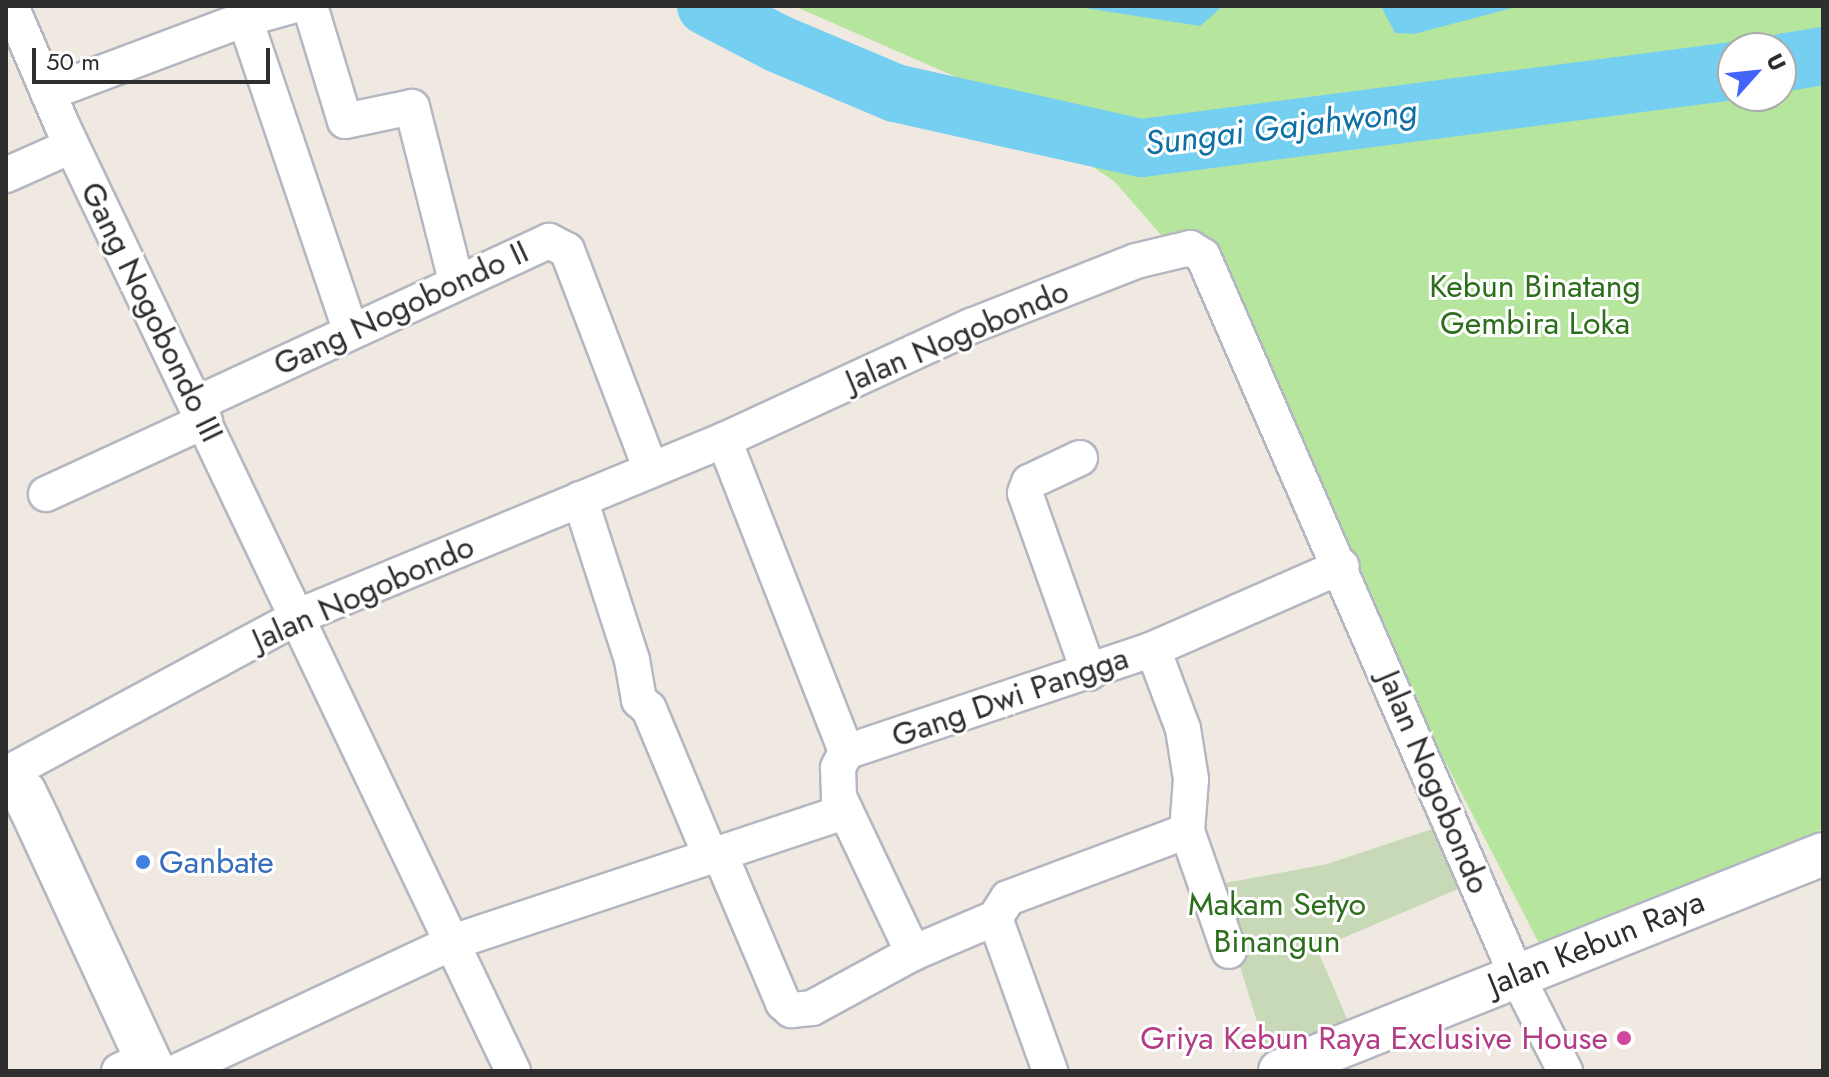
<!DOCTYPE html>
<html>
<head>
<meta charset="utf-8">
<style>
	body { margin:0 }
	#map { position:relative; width:1829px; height:1077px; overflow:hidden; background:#efe9e1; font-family:Jost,sans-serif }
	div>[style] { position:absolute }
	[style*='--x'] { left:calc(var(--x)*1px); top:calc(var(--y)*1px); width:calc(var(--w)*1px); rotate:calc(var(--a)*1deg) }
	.green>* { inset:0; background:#b6e59e }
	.cemetery>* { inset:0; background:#c8d9b8 }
	.water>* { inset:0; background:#75cff0 }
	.river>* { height:58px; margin:-29px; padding:0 29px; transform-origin:29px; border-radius:29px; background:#75cff0 }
	.roads { filter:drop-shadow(2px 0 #b4b7c1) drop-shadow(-2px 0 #b4b7c1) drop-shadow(0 2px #b4b7c1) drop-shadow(0 -2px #b4b7c1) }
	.minor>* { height:34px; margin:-17px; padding:0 17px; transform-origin:17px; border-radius:17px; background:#fff }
	.tertiary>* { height:42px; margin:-21px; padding:0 21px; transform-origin:21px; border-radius:21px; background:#fff }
	.secondary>* { height:44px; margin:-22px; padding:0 22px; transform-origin:22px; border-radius:22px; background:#fff }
	.dots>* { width:22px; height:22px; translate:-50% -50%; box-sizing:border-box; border:4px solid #fff; border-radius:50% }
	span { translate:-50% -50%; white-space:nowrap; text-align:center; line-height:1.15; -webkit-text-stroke:6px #fff; paint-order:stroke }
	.park-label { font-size:32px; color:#2c6e1b }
	.street-label { font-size:32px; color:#2e2e2e }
	.shop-label { font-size:32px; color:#366cbe }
	.left { translate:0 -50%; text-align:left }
	.hotel-label { font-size:32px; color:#b23c85 }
	.right { translate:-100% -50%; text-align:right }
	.water-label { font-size:34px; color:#0d6fa3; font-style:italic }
	.frame { position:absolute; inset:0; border:8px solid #2e2e2e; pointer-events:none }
	.north { position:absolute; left:1717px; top:32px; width:80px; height:80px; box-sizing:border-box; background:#fff; border:2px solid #ababab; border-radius:50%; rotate:63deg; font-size:22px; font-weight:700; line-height:32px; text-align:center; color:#2e2e2e }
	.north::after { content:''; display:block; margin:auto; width:28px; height:36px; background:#4264fb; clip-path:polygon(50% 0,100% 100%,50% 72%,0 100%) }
	.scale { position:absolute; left:32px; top:48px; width:238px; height:36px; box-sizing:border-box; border:4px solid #2e2e2e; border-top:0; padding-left:10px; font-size:24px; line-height:28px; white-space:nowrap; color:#2e2e2e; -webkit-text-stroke:6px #fff; paint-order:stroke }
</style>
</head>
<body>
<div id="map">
	<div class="green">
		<i style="clip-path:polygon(evenodd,794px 6px,1823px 6px,1823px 829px,1542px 949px,1190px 268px,1114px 181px,963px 80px,794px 6px,1733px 48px,1781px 48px,1781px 96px,1733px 96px,1733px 48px)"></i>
	</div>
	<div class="cemetery">
		<i style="clip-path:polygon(1441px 826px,1465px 886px,1317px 949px,1348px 1021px,1267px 1054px,1215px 885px,1327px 864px)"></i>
	</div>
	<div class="water">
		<i style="clip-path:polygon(1072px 6px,1223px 6px,1200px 26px)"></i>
		<i style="clip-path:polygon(1381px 6px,1520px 6px,1414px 34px,1395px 33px)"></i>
	</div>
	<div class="river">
		<i style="--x:706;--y:6;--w:82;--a:27.5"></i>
		<i style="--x:779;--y:44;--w:126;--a:22.9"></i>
		<i style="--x:895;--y:93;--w:253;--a:12.6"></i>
		<i style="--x:1142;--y:148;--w:596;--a:-7.42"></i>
		<i style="--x:1781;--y:63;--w:43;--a:-9.5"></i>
	</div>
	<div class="roads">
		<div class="minor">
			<i style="--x:11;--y:6;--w:129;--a:66.8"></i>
			<i style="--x:62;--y:125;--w:1048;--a:64.51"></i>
			<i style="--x:310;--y:6;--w:120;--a:73.1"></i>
			<i style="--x:345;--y:121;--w:68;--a:-11.8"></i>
			<i style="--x:412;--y:107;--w:179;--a:75.8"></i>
			<i style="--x:245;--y:19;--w:49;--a:-15.5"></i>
			<i style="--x:48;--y:93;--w:210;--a:-20.6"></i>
			<i style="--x:245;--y:19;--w:328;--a:71.3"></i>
			<i style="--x:6;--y:175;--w:71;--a:-24"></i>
			<i style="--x:196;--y:404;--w:389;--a:-24.8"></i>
			<i style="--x:549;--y:241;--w:20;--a:27"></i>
			<i style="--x:567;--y:250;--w:235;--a:69.1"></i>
			<i style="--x:724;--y:440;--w:335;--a:68.6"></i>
			<i style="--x:846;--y:752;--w:18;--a:117"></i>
			<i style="--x:838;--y:768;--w:29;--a:88"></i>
			<i style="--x:839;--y:797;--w:173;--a:64.6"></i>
			<i style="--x:1080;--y:458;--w:56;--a:154.8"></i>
			<i style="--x:1029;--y:482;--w:12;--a:110"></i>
			<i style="--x:1025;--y:493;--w:191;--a:70.4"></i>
			<i style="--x:46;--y:494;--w:175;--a:-24.7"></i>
			<i style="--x:580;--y:499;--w:169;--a:72.1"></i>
			<i style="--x:632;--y:660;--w:41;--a:80.1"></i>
			<i style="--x:639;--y:700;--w:13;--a:42"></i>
			<i style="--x:649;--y:709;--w:158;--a:67.3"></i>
			<i style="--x:1153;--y:649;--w:206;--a:-23.7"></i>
			<i style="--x:846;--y:752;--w:324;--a:-18.5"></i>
			<i style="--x:1153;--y:649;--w:85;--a:69.4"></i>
			<i style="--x:1183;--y:729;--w:51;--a:80.9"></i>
			<i style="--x:1191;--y:779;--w:52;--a:94.4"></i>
			<i style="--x:1187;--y:831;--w:127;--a:70.7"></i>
			<i style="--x:6;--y:774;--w:333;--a:-28.3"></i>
			<i style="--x:299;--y:616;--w:460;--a:-22.5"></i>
			<i style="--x:724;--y:440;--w:272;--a:-24.8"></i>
			<i style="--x:971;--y:326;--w:177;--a:-21.5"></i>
			<i style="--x:1136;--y:261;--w:56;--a:-13.5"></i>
			<i style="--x:1190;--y:248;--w:15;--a:32"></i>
			<i style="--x:1203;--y:256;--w:783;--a:66.45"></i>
			<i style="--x:1516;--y:974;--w:109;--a:63.2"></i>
			<i style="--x:719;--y:852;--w:164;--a:67"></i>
			<i style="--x:783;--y:1003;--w:11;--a:41"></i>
			<i style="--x:791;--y:1010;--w:21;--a:-5"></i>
			<i style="--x:812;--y:1008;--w:115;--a:-28.6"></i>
			<i style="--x:913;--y:953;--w:89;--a:-23.1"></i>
			<i style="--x:995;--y:918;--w:24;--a:-57"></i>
			<i style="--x:1008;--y:898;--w:191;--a:-20.5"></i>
			<i style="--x:995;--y:918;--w:163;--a:70.2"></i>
			<i style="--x:119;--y:1071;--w:31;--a:-25"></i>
			<i style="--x:178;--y:1071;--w:304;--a:-25.1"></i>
			<i style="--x:453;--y:942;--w:414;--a:-18.4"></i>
		</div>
		<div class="tertiary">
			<i style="--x:1280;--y:1071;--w:585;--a:-21.78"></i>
		</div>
		<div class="secondary">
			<i style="--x:6;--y:781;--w:22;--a:34"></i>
			<i style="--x:24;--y:793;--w:32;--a:64"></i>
			<i style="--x:38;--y:822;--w:274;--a:65.2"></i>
		</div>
	</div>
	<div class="dots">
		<i style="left:143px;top:862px;background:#3f7fe0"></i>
		<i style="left:1624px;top:1038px;background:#d1479c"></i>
	</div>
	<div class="park-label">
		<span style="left:1535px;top:305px">Kebun Binatang<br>Gembira Loka</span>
		<span style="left:1277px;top:923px">Makam Setyo<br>Binangun</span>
	</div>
	<div class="street-label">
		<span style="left:401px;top:308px;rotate:-25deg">Gang Nogobondo II</span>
		<span style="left:152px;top:312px;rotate:64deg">Gang Nogobondo III</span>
		<span style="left:957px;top:336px;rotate:-23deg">Jalan Nogobondo</span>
		<span style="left:363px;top:593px;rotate:-24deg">Jalan Nogobondo</span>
		<span style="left:1010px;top:697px;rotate:-19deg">Gang Dwi Pangga</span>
		<span style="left:1434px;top:782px;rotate:67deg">Jalan Nogobondo</span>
		<span style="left:1596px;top:943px;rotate:-22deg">Jalan Kebun Raya</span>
	</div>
	<div class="shop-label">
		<span class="left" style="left:159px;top:862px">Ganbate</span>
	</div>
	<div class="hotel-label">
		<span class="right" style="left:1608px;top:1038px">Griya Kebun Raya Exclusive House</span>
	</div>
	<div class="water-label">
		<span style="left:1281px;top:127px;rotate:-7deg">Sungai Gajahwong</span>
	</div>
	<div class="frame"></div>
	<div class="north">U</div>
	<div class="scale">50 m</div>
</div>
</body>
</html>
